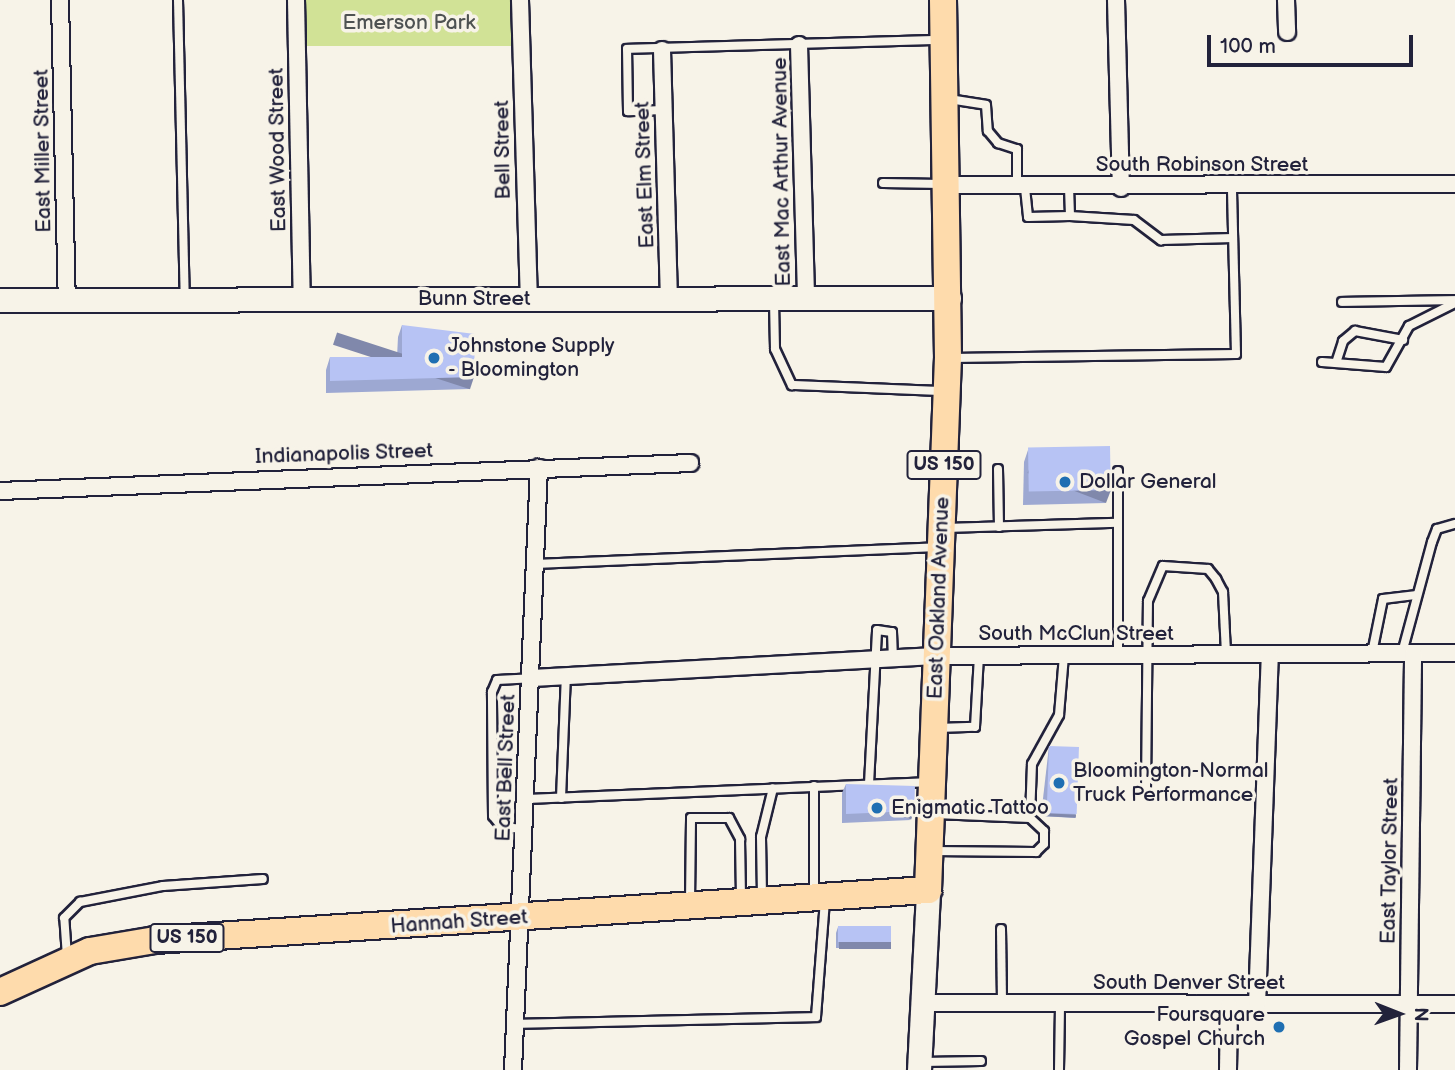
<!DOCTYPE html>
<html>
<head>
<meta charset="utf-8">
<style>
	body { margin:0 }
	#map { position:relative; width:1455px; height:1070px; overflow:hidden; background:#f7f3e8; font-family:"Balsamiq Sans",sans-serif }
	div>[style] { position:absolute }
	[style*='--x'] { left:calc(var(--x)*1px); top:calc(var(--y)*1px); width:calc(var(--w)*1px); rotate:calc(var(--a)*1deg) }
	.green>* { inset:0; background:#d1e296; transform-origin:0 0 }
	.roads { filter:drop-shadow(2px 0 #22223b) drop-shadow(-2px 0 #22223b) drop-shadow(0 2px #22223b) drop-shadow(0 -2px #22223b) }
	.lane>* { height:8px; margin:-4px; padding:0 4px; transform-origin:4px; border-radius:4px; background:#f7f3e8 }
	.street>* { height:16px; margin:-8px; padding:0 8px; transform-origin:8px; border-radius:8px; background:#f7f3e8 }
	.secondary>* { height:23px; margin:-11.5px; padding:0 11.5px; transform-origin:11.5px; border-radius:11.5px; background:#f7f3e8 }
	.primary>* { height:26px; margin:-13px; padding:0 13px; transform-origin:13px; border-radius:13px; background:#fedbac }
	.wall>* { inset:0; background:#9da8d2 }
	.shaded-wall>* { inset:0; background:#8088ab; transform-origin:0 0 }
	.building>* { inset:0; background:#b7c3f4; transform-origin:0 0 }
	.dots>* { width:19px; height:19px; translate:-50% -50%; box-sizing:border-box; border:4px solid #f7f3e8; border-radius:50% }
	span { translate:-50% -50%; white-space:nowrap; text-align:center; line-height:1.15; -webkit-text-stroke:7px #f7f3e8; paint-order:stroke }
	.shield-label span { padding:2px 5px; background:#f7f3e8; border:2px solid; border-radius:5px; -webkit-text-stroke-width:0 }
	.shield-label { font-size:19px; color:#22223b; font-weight:700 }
	.park-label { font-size:21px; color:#4e5252 }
	.street-label { font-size:21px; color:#22223b }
	.poi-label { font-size:21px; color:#22223b }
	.left { translate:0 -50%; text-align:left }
	.right { translate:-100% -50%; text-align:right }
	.north { position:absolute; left:1364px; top:979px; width:70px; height:70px; -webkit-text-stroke:5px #f7f3e8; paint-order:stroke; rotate:91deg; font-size:19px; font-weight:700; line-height:28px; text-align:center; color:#22223b }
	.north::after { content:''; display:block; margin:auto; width:24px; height:32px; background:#22223b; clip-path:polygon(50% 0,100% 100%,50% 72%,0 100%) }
	.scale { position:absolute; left:1207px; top:35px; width:206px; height:32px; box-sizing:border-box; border:4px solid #22223b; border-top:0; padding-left:9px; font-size:21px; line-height:24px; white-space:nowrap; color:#22223b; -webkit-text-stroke:5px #f7f3e8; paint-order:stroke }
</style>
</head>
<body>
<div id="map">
	<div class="green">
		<i style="left:305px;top:0;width:208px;height:46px"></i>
	</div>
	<div class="roads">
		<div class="lane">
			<i style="--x:178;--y:0;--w:298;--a:88.7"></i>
			<i style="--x:949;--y:99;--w:37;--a:9"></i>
			<i style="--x:986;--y:105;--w:26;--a:86"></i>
			<i style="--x:988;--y:131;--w:16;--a:50"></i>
			<i style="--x:998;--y:143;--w:20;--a:18"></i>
			<i style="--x:1017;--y:149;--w:38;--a:90"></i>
			<i style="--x:664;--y:110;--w:36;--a:178"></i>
			<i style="--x:628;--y:111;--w:62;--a:-90.9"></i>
			<i style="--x:627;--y:49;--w:311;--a:-1.7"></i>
			<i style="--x:883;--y:183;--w:59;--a:1"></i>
			<i style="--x:1069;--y:187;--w:29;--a:88"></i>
			<i style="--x:1070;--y:216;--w:64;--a:3.6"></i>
			<i style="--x:1134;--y:220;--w:34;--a:37"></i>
			<i style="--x:1161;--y:240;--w:72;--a:-1.6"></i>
			<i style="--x:1025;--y:188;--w:29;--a:84"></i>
			<i style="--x:1028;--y:217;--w:42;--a:-1.4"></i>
			<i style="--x:774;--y:301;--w:48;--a:88.8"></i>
			<i style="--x:775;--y:349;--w:40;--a:65"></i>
			<i style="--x:792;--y:385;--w:150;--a:2.3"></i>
			<i style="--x:1342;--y:302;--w:113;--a:-1"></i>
			<i style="--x:951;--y:358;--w:285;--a:-0.8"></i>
			<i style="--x:1236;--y:354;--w:168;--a:-91.4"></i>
			<i style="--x:1322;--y:362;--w:64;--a:4.5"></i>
			<i style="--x:1386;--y:367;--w:47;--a:-60.7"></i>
			<i style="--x:1409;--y:326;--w:51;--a:-26.6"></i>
			<i style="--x:1336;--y:363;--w:23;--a:-72"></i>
			<i style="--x:1343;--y:341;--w:16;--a:-40"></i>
			<i style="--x:1355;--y:331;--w:49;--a:10.6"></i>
			<i style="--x:998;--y:469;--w:58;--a:89"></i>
			<i style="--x:1118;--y:471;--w:52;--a:90"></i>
			<i style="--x:945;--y:528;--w:173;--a:-1.7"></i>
			<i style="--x:1118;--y:523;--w:132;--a:90"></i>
			<i style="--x:535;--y:564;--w:403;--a:-2.4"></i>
			<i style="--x:1372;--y:653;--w:55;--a:-78.5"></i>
			<i style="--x:1383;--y:599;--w:32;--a:-7"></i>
			<i style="--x:1402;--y:653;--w:115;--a:-74.9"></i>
			<i style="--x:1432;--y:542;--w:14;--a:-69"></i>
			<i style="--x:1437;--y:529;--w:19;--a:-16"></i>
			<i style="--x:937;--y:728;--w:38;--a:-2"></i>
			<i style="--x:975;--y:727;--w:71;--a:-86.8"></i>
			<i style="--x:869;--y:784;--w:154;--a:-87"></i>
			<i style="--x:877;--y:630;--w:15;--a:8"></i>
			<i style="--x:892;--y:632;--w:26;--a:88"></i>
			<i style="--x:814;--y:786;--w:109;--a:90"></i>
			<i style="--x:1146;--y:789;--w:188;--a:-89.4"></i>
			<i style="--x:1148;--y:601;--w:38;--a:-67"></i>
			<i style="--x:1163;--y:566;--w:45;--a:3.8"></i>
			<i style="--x:1208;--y:569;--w:13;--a:51"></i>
			<i style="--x:1216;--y:579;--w:15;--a:62"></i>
			<i style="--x:1223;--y:592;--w:62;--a:87.2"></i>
			<i style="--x:561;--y:798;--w:123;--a:-87.7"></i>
			<i style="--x:525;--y:799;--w:403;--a:-2.4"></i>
			<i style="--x:1030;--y:818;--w:54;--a:-87.9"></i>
			<i style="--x:1032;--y:764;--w:56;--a:-61.1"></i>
			<i style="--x:1059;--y:715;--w:60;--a:-85.2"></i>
			<i style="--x:524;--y:829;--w:22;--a:-175"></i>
			<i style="--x:502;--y:827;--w:14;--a:-129"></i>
			<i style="--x:493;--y:816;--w:124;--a:-90.5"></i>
			<i style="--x:492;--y:692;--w:13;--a:-67"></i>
			<i style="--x:497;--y:680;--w:34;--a:-3"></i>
			<i style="--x:932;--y:851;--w:104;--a:0.6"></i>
			<i style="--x:1036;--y:852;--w:11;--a:-45"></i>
			<i style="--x:1044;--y:844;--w:13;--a:-90"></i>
			<i style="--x:1044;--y:831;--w:19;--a:-137"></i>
			<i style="--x:1030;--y:818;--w:95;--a:-177.6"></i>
			<i style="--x:762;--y:895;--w:58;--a:-91"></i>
			<i style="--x:761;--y:837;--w:50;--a:-76.2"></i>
			<i style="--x:690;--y:902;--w:84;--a:-89.3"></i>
			<i style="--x:691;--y:818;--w:38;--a:0"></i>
			<i style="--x:729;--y:818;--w:24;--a:62"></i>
			<i style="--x:740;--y:839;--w:58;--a:89"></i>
			<i style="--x:1001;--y:929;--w:75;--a:89.2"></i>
			<i style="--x:67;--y:957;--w:39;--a:-94"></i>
			<i style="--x:64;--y:918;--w:23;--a:-45"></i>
			<i style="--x:80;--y:902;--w:85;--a:-10.9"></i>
			<i style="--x:163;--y:886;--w:100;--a:-4"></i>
			<i style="--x:515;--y:1024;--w:301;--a:-1.3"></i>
			<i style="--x:816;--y:1017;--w:117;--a:-85.6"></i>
			<i style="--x:922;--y:1062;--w:59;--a:-1"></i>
			<i style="--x:1059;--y:1070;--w:66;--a:-89.1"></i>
		</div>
		<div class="street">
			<i style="--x:60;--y:0;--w:300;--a:88.7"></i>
			<i style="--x:296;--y:0;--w:299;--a:88.9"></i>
			<i style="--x:520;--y:0;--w:299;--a:88.3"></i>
			<i style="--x:1116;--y:0;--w:188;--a:88.5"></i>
			<i style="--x:1286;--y:0;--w:32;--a:88"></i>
			<i style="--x:799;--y:45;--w:253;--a:88.4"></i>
			<i style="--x:662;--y:50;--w:249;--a:88.4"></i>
			<i style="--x:949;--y:185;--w:506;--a:-0.11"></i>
			<i style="--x:0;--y:491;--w:691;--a:-2.32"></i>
			<i style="--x:531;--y:678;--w:406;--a:-3.1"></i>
			<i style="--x:936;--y:656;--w:519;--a:-0.33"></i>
			<i style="--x:922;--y:1003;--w:533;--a:0.11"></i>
			<i style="--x:1257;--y:1005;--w:351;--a:-87.9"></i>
			<i style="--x:513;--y:1070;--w:603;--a:-87.53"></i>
			<i style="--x:1228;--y:1070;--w:64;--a:-89.1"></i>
			<i style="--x:1408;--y:1070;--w:417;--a:-89.3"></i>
		</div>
		<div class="secondary">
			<i style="--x:0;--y:300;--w:949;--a:-0.12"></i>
			<i style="--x:919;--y:1070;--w:180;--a:-87.1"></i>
		</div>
		<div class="primary">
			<i style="--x:0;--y:992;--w:99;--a:-24.5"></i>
			<i style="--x:90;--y:951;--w:66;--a:-9.6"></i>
			<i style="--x:155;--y:940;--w:775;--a:-3.7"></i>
			<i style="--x:928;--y:890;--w:532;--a:-87.85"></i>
			<i style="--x:948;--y:358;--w:358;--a:-90.8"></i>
		</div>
	</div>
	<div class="wall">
		<i style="clip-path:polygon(402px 325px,470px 389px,326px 393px,326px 370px,330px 357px,397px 357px,398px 337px)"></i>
		<i style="clip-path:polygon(1028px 450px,1106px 503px,1023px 505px,1024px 462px)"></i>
		<i style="clip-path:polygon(1049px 746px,1076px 815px,1075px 818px,1041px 816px)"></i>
		<i style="clip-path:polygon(846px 784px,911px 820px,842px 823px,842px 793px)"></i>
		<i style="clip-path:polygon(838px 927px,889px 948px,836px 948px,836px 933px)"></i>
	</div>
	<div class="shaded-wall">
		<i style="left:474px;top:377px;width:13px;height:144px;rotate:108deg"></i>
		<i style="left:1111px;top:490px;width:14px;height:84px;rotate:111deg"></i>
		<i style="left:914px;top:811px;width:9px;height:68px;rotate:108deg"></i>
		<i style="left:1042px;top:813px;width:34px;height:3px;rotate:3deg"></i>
		<i style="left:839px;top:942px;width:52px;height:7px"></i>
	</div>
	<div class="building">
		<i style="clip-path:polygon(402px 325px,475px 334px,474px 377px,330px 381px,330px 357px,402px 357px)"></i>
		<i style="left:1110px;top:446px;width:44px;height:82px;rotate:89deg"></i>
		<i style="left:1049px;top:746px;width:30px;height:67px;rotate:2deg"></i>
		<i style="clip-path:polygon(846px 784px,915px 786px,914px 811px,846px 814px)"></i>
		<i style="left:891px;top:926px;width:16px;height:53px;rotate:90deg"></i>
	</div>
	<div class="dots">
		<i style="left:434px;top:358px;background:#1f6fb2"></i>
		<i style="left:1065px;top:482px;background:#1f6fb2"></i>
		<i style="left:1059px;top:783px;background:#1f6fb2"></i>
		<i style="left:877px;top:808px;background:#1f6fb2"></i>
		<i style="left:1279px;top:1027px;background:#1f6fb2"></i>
	</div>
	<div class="shield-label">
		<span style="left:944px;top:465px">US 150</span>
		<span style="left:187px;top:938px">US 150</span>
	</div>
	<div class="park-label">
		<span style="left:409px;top:23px">Emerson Park</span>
	</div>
	<div class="street-label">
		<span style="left:278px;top:150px;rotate:-91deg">East Wood Street</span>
		<span style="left:503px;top:150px;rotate:-91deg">Bell Street</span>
		<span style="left:43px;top:151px;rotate:-91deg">East Miller Street</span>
		<span style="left:1202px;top:165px">South Robinson Street</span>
		<span style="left:782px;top:172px;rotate:-91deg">East Mac Arthur Avenue</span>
		<span style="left:645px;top:175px;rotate:-92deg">East Elm Street</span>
		<span style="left:474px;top:299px">Bunn Street</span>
		<span style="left:344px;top:454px;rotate:-2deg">Indianapolis Street</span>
		<span style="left:939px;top:598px;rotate:-88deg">East Oakland Avenue</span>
		<span style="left:1076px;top:634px">South McClun Street</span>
		<span style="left:506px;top:768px;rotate:-88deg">East Bell Street</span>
		<span style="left:1390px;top:861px;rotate:-89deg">East Taylor Street</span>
		<span style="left:459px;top:922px;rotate:-4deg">Hannah Street</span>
		<span style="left:1189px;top:983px">South Denver Street</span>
	</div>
	<div class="poi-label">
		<span class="left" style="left:448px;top:358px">Johnstone Supply<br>- Bloomington</span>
		<span class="left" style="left:1079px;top:482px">Dollar General</span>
		<span class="left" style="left:1073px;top:783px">Bloomington-Normal<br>Truck Performance</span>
		<span class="left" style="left:891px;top:808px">Enigmatic Tattoo</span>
		<span class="right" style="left:1265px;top:1027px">Foursquare<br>Gospel Church</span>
	</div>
	<div class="north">N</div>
	<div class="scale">100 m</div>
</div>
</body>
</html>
